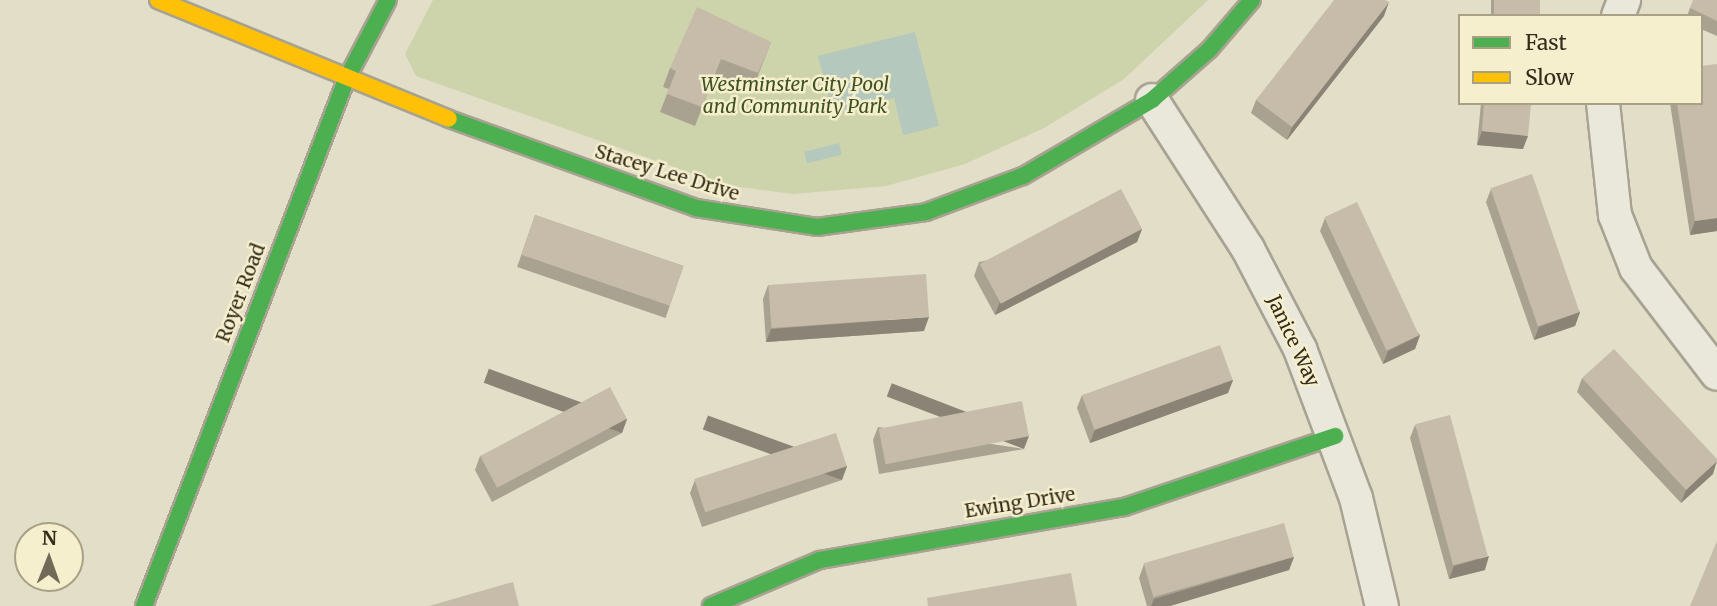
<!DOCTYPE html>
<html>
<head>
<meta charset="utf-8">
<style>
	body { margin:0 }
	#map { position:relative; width:1717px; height:606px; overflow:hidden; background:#e2dec8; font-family:Merriweather,serif }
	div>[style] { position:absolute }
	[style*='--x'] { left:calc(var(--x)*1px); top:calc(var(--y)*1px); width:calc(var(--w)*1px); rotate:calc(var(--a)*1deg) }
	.green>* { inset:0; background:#cdd3aa }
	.water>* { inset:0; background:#b4c8be; transform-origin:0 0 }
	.roads { filter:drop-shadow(2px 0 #a7a292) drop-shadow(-2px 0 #a7a292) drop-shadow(0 2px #a7a292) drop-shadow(0 -2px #a7a292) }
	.street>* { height:32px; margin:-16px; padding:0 16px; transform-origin:16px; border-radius:16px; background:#eae7db }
	.fast>* { height:16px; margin:-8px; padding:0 8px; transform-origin:8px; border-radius:8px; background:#4caf50 }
	.slow>* { height:16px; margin:-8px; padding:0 8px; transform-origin:8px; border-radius:8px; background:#ffc107 }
	.wall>* { inset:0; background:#aaa291; transform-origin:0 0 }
	.shaded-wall>* { inset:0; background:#8b8476; transform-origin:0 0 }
	.building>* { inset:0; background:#c6bca9; transform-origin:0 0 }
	span { translate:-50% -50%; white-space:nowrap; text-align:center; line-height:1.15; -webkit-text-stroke:5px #f5efcd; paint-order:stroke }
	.park-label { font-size:19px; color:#3e5122; font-style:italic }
	.street-label { font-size:19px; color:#342b1c }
	.legend { position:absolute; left:1458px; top:14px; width:245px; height:91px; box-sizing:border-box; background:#f5efcd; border:2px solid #a8a186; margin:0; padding:9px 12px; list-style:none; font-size:21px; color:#342b1c }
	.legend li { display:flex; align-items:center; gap:14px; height:35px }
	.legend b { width:35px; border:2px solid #a8a186 }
	.north { position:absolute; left:14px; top:522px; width:70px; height:70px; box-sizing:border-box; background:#f5efcd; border:2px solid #a8a186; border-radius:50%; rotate:1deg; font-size:19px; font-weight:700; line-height:28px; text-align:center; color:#342b1c }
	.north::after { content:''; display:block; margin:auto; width:24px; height:32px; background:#716a58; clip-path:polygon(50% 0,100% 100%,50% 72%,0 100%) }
</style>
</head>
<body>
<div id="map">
	<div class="green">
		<i style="clip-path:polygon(433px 0,1208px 0,1124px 79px,1044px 128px,965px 164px,886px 186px,793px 194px,725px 185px,416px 76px,405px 54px)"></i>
	</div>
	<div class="water">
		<i style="clip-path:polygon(915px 32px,939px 126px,903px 135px,894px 98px,833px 113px,818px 56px)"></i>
		<i style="left:839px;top:143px;width:12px;height:36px;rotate:76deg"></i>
	</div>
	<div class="roads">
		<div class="street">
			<i style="--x:1618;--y:16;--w:17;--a:-69"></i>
			<i style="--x:1152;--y:100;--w:177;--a:57.2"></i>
			<i style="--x:1248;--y:249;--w:113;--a:62.5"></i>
			<i style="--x:1300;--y:349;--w:159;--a:69.4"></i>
			<i style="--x:1356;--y:498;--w:111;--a:76.5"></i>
			<i style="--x:1603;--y:103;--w:113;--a:83.9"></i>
			<i style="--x:1615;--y:215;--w:57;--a:68.4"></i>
			<i style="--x:1636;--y:268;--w:133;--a:52.6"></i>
		</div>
		<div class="fast">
			<i style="--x:449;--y:119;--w:263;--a:19.8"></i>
			<i style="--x:696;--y:208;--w:122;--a:8.9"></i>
			<i style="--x:817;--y:227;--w:110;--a:-7.8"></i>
			<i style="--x:926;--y:212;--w:103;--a:-20.4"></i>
			<i style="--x:1023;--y:176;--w:150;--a:-30.5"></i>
			<i style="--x:1152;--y:100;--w:76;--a:-41.3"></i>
			<i style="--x:1209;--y:50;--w:66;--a:-49.3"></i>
			<i style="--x:144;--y:606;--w:563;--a:-68.99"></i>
			<i style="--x:346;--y:80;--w:90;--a:-62.3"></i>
			<i style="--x:711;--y:606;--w:118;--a:-22.9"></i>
			<i style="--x:820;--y:560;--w:309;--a:-9.9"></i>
			<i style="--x:1124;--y:507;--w:223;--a:-18.6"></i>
		</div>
		<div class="slow">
			<i style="--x:158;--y:0;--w:314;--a:22.2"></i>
		</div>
	</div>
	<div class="wall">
		<i style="left:1491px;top:0;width:49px;height:16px"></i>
		<i style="clip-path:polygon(1717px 0,1717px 36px,1701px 29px,1701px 16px,1687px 16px,1690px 8px)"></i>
		<i style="clip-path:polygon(1384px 16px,1287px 140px,1251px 113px,1256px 100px)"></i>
		<i style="clip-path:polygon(771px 42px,752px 91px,714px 77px,695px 126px,660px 112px,669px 89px,663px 87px,670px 68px)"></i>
		<i style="clip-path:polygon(1481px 103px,1531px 103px,1523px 149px,1477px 145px)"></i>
		<i style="clip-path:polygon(1670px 103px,1701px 103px,1717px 231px,1690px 235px)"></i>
		<i style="clip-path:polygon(1491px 189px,1580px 312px,1575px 326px,1534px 340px,1486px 202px)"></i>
		<i style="left:535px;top:215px;width:157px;height:55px;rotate:19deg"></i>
		<i style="clip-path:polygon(1325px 218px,1420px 335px,1415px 349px,1383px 364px,1320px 231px)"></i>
		<i style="clip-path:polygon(1142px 229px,1137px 242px,995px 315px,974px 276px,979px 262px)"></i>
		<i style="clip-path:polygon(768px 285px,924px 331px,766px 342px,763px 299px)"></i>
		<i style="clip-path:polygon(1582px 378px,1713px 474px,1681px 503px,1577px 392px)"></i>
		<i style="clip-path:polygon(1233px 380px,1228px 393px,1090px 443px,1077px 408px,1082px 395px)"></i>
		<i style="clip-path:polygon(627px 419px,622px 433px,492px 502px,475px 470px,480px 456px)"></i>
		<i style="clip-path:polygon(1415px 425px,1485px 570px,1449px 579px,1410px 438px)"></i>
		<i style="clip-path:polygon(878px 427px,1024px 449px,879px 474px,873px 440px)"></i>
		<i style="clip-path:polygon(847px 466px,842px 480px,702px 527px,690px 493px,695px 480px)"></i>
		<i style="clip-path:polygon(1294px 557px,1289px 570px,1170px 606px,1147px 606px,1139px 578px,1144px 564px)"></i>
	</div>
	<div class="shaded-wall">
		<i style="clip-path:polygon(1389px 2px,1384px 16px,1287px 140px,1292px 127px)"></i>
		<i style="clip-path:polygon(1482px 131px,1528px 136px,1523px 149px,1477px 145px)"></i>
		<i style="clip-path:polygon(1717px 218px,1717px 231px,1690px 235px,1695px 221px)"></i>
		<i style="clip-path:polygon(1142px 229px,1137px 242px,995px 315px,1000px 301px)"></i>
		<i style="clip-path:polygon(1580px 312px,1575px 326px,1534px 340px,1539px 327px)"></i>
		<i style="clip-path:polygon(929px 317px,924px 331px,766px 342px,771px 329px)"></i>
		<i style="clip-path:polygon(1420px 335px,1415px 349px,1383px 364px,1388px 351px)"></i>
		<i style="clip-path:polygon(1233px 380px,1228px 393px,1090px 443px,1095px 429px)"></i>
		<i style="left:627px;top:419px;width:15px;height:147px;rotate:110deg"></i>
		<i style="left:1029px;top:436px;width:14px;height:147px;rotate:111deg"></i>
		<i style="clip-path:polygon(1717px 461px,1713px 474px,1681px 503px,1686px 490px)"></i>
		<i style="left:847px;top:466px;width:15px;height:148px;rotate:110deg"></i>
		<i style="clip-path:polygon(1489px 556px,1485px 570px,1449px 579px,1454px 566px)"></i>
		<i style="clip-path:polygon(1294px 557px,1289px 570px,1170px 606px,1151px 606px,1154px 599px)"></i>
	</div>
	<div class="building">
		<i style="clip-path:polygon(1334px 0,1385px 0,1389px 2px,1292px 127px,1256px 100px)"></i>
		<i style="left:1494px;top:0;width:46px;height:16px"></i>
		<i style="clip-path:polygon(1693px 0,1717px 0,1717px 21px,1690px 8px)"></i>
		<i style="clip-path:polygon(697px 7px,771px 42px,758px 73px,721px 59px,702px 107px,667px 94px,676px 71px,670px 68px)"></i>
		<i style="clip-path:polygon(1717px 64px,1717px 218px,1695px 221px,1677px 103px,1701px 103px,1701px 66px)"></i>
		<i style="clip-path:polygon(1484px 103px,1531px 103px,1528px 136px,1482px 131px)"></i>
		<i style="left:1532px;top:174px;width:146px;height:44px;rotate:71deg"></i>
		<i style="left:1121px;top:189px;width:45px;height:160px;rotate:62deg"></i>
		<i style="left:1357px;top:202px;width:147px;height:36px;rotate:65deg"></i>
		<i style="left:535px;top:215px;width:157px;height:42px;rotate:19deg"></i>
		<i style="left:926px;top:274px;width:43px;height:158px;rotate:86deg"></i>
		<i style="left:1220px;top:345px;width:37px;height:147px;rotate:70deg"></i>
		<i style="clip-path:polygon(1614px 349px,1717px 459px,1717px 461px,1686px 490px,1582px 378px)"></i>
		<i style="left:610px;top:387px;width:36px;height:147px;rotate:62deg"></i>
		<i style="left:1022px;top:401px;width:36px;height:146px;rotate:79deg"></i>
		<i style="left:1450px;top:415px;width:146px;height:36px;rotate:75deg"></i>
		<i style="left:836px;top:433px;width:35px;height:149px;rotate:72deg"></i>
		<i style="left:1284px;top:523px;width:35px;height:146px;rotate:74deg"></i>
		<i style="clip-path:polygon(1717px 541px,1717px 606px,1690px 606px)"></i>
		<i style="clip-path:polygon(1071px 573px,1077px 606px,928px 606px,927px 598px)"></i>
		<i style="clip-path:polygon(513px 582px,519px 606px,429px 606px)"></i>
	</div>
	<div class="park-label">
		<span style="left:795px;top:96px">Westminster City Pool<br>and Community Park</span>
	</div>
	<div class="street-label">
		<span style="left:667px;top:173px;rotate:17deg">Stacey Lee Drive</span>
		<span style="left:241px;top:293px;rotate:-69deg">Royer Road</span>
		<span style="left:1293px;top:341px;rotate:65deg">Janice Way</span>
		<span style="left:1020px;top:503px;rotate:-9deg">Ewing Drive</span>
	</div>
	<ul class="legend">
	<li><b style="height:9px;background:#4caf50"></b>Fast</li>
	<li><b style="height:9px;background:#ffc107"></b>Slow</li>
	</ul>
	<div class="north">N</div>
</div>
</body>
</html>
